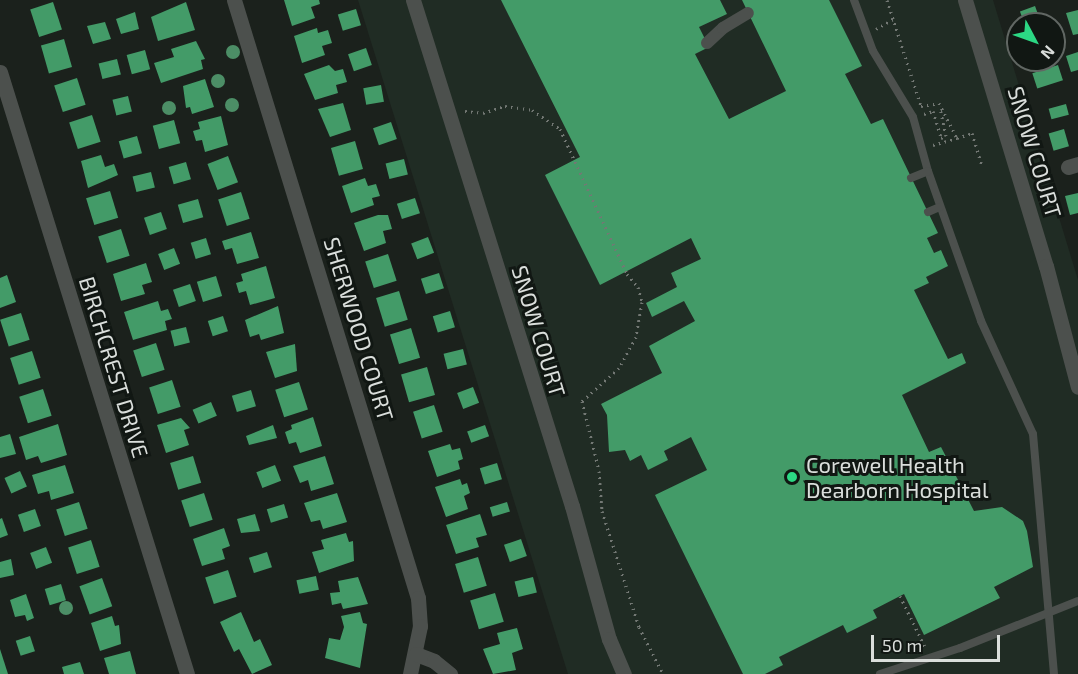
<!DOCTYPE html>
<html>
<head>
<meta charset="utf-8">
<style>
	body { margin:0 }
	#map { position:relative; width:1078px; height:674px; overflow:hidden; background:#1b211c; font-family:"Exo 2",sans-serif }
	div>[style] { position:absolute }
	[style*='--x'] { left:calc(var(--x)*1px); top:calc(var(--y)*1px); width:calc(var(--w)*1px); rotate:calc(var(--a)*1deg) }
	.built>* { inset:0; background:#202c24 }
	.building>* { inset:0; background:#439b68; transform-origin:0 0 }
	.path>* { height:3px; margin-top:-1.5px; transform-origin:0; background:repeating-linear-gradient(90deg,#737874 0 1.5px,transparent 0 6px) }
	.service>* { height:8px; margin:-4px; padding:0 4px; transform-origin:4px; border-radius:4px; background:#4c504d }
	.pedestrian>* { height:12px; margin:-6px; padding:0 6px; transform-origin:6px; border-radius:6px; background:#4c504d }
	.minor>* { height:15px; margin:-7.5px; padding:0 7.5px; transform-origin:7.5px; border-radius:7.5px; background:#4c504d }
	.trees>* { width:14px; height:14px; margin:-7px; border-radius:50%; background:#4c8e66 }
	.dots>* { width:16px; height:16px; translate:-50% -50%; box-sizing:border-box; border:3px solid #111713; border-radius:50% }
	span { translate:-50% -50%; white-space:nowrap; text-align:center; line-height:1.15; -webkit-text-stroke:6px #111713; paint-order:stroke }
	.street-label { font-size:22px; color:#dadedb }
	.poi-label { font-size:22px; color:#dadedb }
	.left { translate:0 -50%; text-align:left }
	.north { position:absolute; left:1006px; top:12px; width:60px; height:60px; box-sizing:border-box; background:#111713; border:2px solid #616763; border-radius:50%; rotate:131deg; font-size:16px; font-weight:700; line-height:24px; text-align:center; color:#dadedb }
	.north::after { content:''; display:block; margin:auto; width:21px; height:27px; background:#2cd884; clip-path:polygon(50% 0,100% 100%,50% 72%,0 100%) }
	.scale { position:absolute; left:871px; top:635px; width:129px; height:27px; box-sizing:border-box; border:3px solid #dadedb; border-top:0; padding-left:8px; font-size:18px; line-height:21px; white-space:nowrap; color:#dadedb; -webkit-text-stroke:4px #111713; paint-order:stroke }
</style>
</head>
<body>
<div id="map">
	<div class="built">
		<i style="clip-path:polygon(358px 0,993px 0,1078px 280px,1078px 674px,568px 674px)"></i>
	</div>
	<div class="building">
		<i style="clip-path:polygon(284px 0,319px 0,320px 4px,311px 7px,315px 18px,292px 26px)"></i>
		<i style="clip-path:polygon(501px 0,720px 0,727px 14px,699px 27px,709px 47px,695px 54px,729px 119px,786px 91px,742px 0,829px 0,862px 66px,845px 74px,871px 124px,883px 119px,938px 233px,927px 238px,934px 253px,941px 250px,948px 266px,926px 277px,929px 283px,914px 290px,948px 359px,962px 353px,966px 363px,902px 395px,929px 452px,941px 447px,974px 511px,1002px 507px,1023px 521px,1027px 531px,1033px 567px,994px 587px,1000px 598px,924px 635px,904px 594px,873px 610px,877px 618px,847px 633px,843px 625px,779px 657px,783px 665px,765px 674px,743px 674px,655px 495px,707px 470px,691px 437px,664px 451px,668px 460px,648px 470px,641px 455px,630px 461px,625px 450px,609px 452px,607px 415px,601px 404px,662px 373px,649px 346px,695px 321px,684px 301px,652px 317px,646px 303px,677px 287px,671px 273px,701px 259px,691px 238px,600px 285px,545px 175px,580px 157px)"></i>
		<i style="left:53px;top:2px;width:29px;height:24px;rotate:72deg"></i>
		<i style="clip-path:polygon(186px 2px,195px 30px,158px 41px,151px 17px)"></i>
		<i style="left:1035px;top:6px;width:12px;height:16px;rotate:70deg"></i>
		<i style="left:356px;top:9px;width:17px;height:19px;rotate:73deg"></i>
		<i style="clip-path:polygon(1078px 10px,1078px 34px,1073px 35px,1066px 13px)"></i>
		<i style="clip-path:polygon(135px 12px,139px 29px,121px 34px,116px 19px)"></i>
		<i style="clip-path:polygon(105px 22px,111px 39px,93px 44px,87px 26px)"></i>
		<i style="clip-path:polygon(317px 28px,318px 33px,328px 30px,332px 43px,322px 46px,325px 55px,302px 63px,294px 36px)"></i>
		<i style="left:64px;top:39px;width:29px;height:24px;rotate:74deg"></i>
		<i style="clip-path:polygon(196px 41px,205px 59px,201px 60px,203px 69px,161px 83px,154px 63px,174px 57px,171px 49px)"></i>
		<i style="left:366px;top:48px;width:18px;height:19px;rotate:71deg"></i>
		<i style="left:145px;top:50px;width:20px;height:19px;rotate:75deg"></i>
		<i style="clip-path:polygon(1078px 52px,1078px 70px,1071px 72px,1066px 56px)"></i>
		<i style="left:117px;top:59px;width:16px;height:19px;rotate:76deg"></i>
		<i style="clip-path:polygon(329px 65px,335px 71px,343px 69px,347px 82px,336px 85px,338px 93px,315px 100px,304px 74px)"></i>
		<i style="left:1058px;top:65px;width:16px;height:27px;rotate:72deg"></i>
		<i style="left:77px;top:78px;width:28px;height:24px;rotate:72deg"></i>
		<i style="clip-path:polygon(205px 79px,214px 107px,192px 114px,190px 107px,186px 108px,183px 86px)"></i>
		<i style="left:381px;top:85px;width:17px;height:18px;rotate:80deg"></i>
		<i style="left:128px;top:96px;width:16px;height:16px;rotate:76deg"></i>
		<i style="clip-path:polygon(343px 103px,351px 130px,330px 137px,318px 109px)"></i>
		<i style="left:1066px;top:104px;width:11px;height:18px;rotate:75deg"></i>
		<i style="left:92px;top:115px;width:28px;height:24px;rotate:72deg"></i>
		<i style="clip-path:polygon(221px 116px,228px 145px,205px 152px,202px 140px,196px 141px,193px 131px,200px 129px,198px 122px)"></i>
		<i style="left:174px;top:120px;width:24px;height:22px;rotate:75deg"></i>
		<i style="left:391px;top:122px;width:18px;height:19px;rotate:71deg"></i>
		<i style="left:1064px;top:129px;width:18px;height:16px;rotate:74deg"></i>
		<i style="left:137px;top:136px;width:18px;height:19px;rotate:74deg"></i>
		<i style="left:355px;top:141px;width:29px;height:25px;rotate:74deg"></i>
		<i style="clip-path:polygon(101px 155px,105px 167px,114px 164px,118px 175px,88px 188px,81px 161px)"></i>
		<i style="left:228px;top:156px;width:28px;height:22px;rotate:69deg"></i>
		<i style="left:404px;top:159px;width:16px;height:19px;rotate:76deg"></i>
		<i style="left:186px;top:162px;width:18px;height:18px;rotate:74deg"></i>
		<i style="left:151px;top:172px;width:16px;height:19px;rotate:76deg"></i>
		<i style="clip-path:polygon(365px 178px,368px 186px,376px 184px,380px 196px,372px 198px,374px 205px,351px 213px,342px 186px)"></i>
		<i style="left:110px;top:191px;width:28px;height:25px;rotate:73deg"></i>
		<i style="left:241px;top:192px;width:28px;height:24px;rotate:72deg"></i>
		<i style="clip-path:polygon(1078px 193px,1078px 213px,1070px 215px,1065px 196px)"></i>
		<i style="left:415px;top:198px;width:16px;height:19px;rotate:72deg"></i>
		<i style="left:198px;top:199px;width:19px;height:21px;rotate:74deg"></i>
		<i style="left:161px;top:212px;width:18px;height:18px;rotate:71deg"></i>
		<i style="clip-path:polygon(378px 215px,388px 215px,392px 229px,383px 231px,386px 243px,364px 251px,354px 223px)"></i>
		<i style="left:121px;top:229px;width:28px;height:24px;rotate:72deg"></i>
		<i style="clip-path:polygon(251px 232px,259px 258px,237px 264px,232px 248px,225px 250px,222px 241px)"></i>
		<i style="left:428px;top:237px;width:17px;height:18px;rotate:69deg"></i>
		<i style="left:206px;top:238px;width:17px;height:16px;rotate:73deg"></i>
		<i style="left:174px;top:248px;width:17px;height:17px;rotate:69deg"></i>
		<i style="left:388px;top:254px;width:28px;height:24px;rotate:72deg"></i>
		<i style="clip-path:polygon(146px 263px,152px 282px,142px 285px,145px 294px,121px 301px,113px 274px)"></i>
		<i style="clip-path:polygon(266px 266px,275px 298px,250px 305px,246px 291px,239px 293px,236px 283px,243px 281px,241px 274px)"></i>
		<i style="left:439px;top:273px;width:16px;height:19px;rotate:72deg"></i>
		<i style="clip-path:polygon(7px 275px,16px 302px,0 308px,0 278px)"></i>
		<i style="left:216px;top:276px;width:21px;height:20px;rotate:73deg"></i>
		<i style="left:190px;top:284px;width:18px;height:18px;rotate:71deg"></i>
		<i style="left:399px;top:291px;width:30px;height:24px;rotate:73deg"></i>
		<i style="clip-path:polygon(158px 301px,161px 311px,168px 309px,172px 319px,165px 321px,167px 330px,133px 340px,124px 312px)"></i>
		<i style="clip-path:polygon(278px 306px,284px 333px,261px 340px,259px 334px,250px 337px,245px 320px)"></i>
		<i style="left:450px;top:311px;width:17px;height:18px;rotate:73deg"></i>
		<i style="left:21px;top:313px;width:28px;height:22px;rotate:72deg"></i>
		<i style="left:223px;top:316px;width:16px;height:16px;rotate:72deg"></i>
		<i style="left:186px;top:327px;width:16px;height:16px;rotate:76deg"></i>
		<i style="left:411px;top:328px;width:31px;height:22px;rotate:73deg"></i>
		<i style="left:156px;top:343px;width:28px;height:24px;rotate:72deg"></i>
		<i style="clip-path:polygon(295px 344px,297px 371px,275px 378px,266px 352px)"></i>
		<i style="left:463px;top:349px;width:16px;height:20px;rotate:76deg"></i>
		<i style="left:32px;top:351px;width:28px;height:23px;rotate:72deg"></i>
		<i style="left:427px;top:367px;width:29px;height:27px;rotate:74deg"></i>
		<i style="left:172px;top:380px;width:28px;height:24px;rotate:72deg"></i>
		<i style="left:299px;top:382px;width:29px;height:25px;rotate:72deg"></i>
		<i style="left:473px;top:387px;width:17px;height:17px;rotate:69deg"></i>
		<i style="left:43px;top:389px;width:28px;height:25px;rotate:72deg"></i>
		<i style="left:251px;top:390px;width:17px;height:20px;rotate:73deg"></i>
		<i style="left:211px;top:402px;width:15px;height:20px;rotate:67deg"></i>
		<i style="left:434px;top:405px;width:28px;height:22px;rotate:72deg"></i>
		<i style="clip-path:polygon(313px 417px,322px 446px,300px 453px,296px 442px,289px 444px,285px 432px,292px 429px,291px 425px)"></i>
		<i style="clip-path:polygon(181px 418px,190px 428px,184px 430px,189px 445px,166px 453px,157px 425px)"></i>
		<i style="clip-path:polygon(58px 424px,67px 455px,41px 463px,38px 456px,26px 460px,19px 437px)"></i>
		<i style="clip-path:polygon(273px 425px,277px 438px,249px 445px,246px 436px)"></i>
		<i style="left:485px;top:425px;width:12px;height:19px;rotate:70deg"></i>
		<i style="clip-path:polygon(10px 434px,16px 454px,0 458px,0 437px)"></i>
		<i style="clip-path:polygon(450px 444px,452px 450px,460px 448px,463px 459px,458px 461px,460px 469px,437px 477px,428px 451px)"></i>
		<i style="left:193px;top:456px;width:28px;height:24px;rotate:73deg"></i>
		<i style="clip-path:polygon(325px 456px,334px 484px,311px 491px,308px 480px,300px 483px,293px 466px)"></i>
		<i style="left:497px;top:463px;width:17px;height:18px;rotate:73deg"></i>
		<i style="clip-path:polygon(65px 465px,74px 493px,51px 500px,49px 491px,38px 494px,32px 475px)"></i>
		<i style="left:275px;top:465px;width:17px;height:20px;rotate:69deg"></i>
		<i style="left:20px;top:471px;width:17px;height:17px;rotate:66deg"></i>
		<i style="clip-path:polygon(460px 479px,462px 485px,467px 483px,470px 493px,464px 496px,468px 509px,446px 517px,435px 487px)"></i>
		<i style="left:204px;top:493px;width:28px;height:24px;rotate:72deg"></i>
		<i style="clip-path:polygon(337px 493px,347px 522px,323px 529px,320px 520px,311px 522px,304px 503px)"></i>
		<i style="left:79px;top:502px;width:28px;height:24px;rotate:72deg"></i>
		<i style="left:507px;top:502px;width:10px;height:18px;rotate:73deg"></i>
		<i style="left:284px;top:504px;width:14px;height:18px;rotate:73deg"></i>
		<i style="left:35px;top:509px;width:18px;height:18px;rotate:71deg"></i>
		<i style="clip-path:polygon(255px 514px,260px 531px,241px 533px,237px 519px)"></i>
		<i style="clip-path:polygon(480px 514px,487px 535px,476px 538px,479px 547px,456px 554px,446px 525px)"></i>
		<i style="clip-path:polygon(2px 518px,8px 535px,0 538px,0 519px)"></i>
		<i style="clip-path:polygon(224px 528px,230px 546px,222px 549px,225px 559px,202px 566px,193px 539px)"></i>
		<i style="clip-path:polygon(346px 533px,349px 542px,353px 541px,354px 561px,319px 573px,312px 552px,324px 549px,321px 540px)"></i>
		<i style="left:521px;top:539px;width:18px;height:18px;rotate:71deg"></i>
		<i style="left:91px;top:540px;width:28px;height:24px;rotate:72deg"></i>
		<i style="left:46px;top:547px;width:17px;height:17px;rotate:69deg"></i>
		<i style="left:267px;top:552px;width:16px;height:19px;rotate:72deg"></i>
		<i style="left:478px;top:557px;width:30px;height:24px;rotate:73deg"></i>
		<i style="clip-path:polygon(11px 559px,14px 575px,0 578px,0 562px)"></i>
		<i style="left:228px;top:570px;width:28px;height:24px;rotate:72deg"></i>
		<i style="left:316px;top:576px;width:14px;height:20px;rotate:78deg"></i>
		<i style="clip-path:polygon(358px 577px,368px 604px,343px 609px,341px 603px,332px 605px,330px 593px,340px 592px,338px 581px)"></i>
		<i style="left:533px;top:577px;width:16px;height:19px;rotate:76deg"></i>
		<i style="left:102px;top:578px;width:30px;height:24px;rotate:70deg"></i>
		<i style="left:61px;top:584px;width:17px;height:17px;rotate:73deg"></i>
		<i style="left:495px;top:593px;width:30px;height:26px;rotate:73deg"></i>
		<i style="clip-path:polygon(26px 594px,34px 618px,27px 621px,25px 615px,15px 617px,10px 600px)"></i>
		<i style="clip-path:polygon(241px 612px,254px 642px,260px 639px,272px 665px,252px 674px,239px 649px,234px 652px,220px 622px)"></i>
		<i style="clip-path:polygon(360px 612px,363px 623px,367px 624px,360px 668px,325px 658px,329px 638px,340px 640px,344px 627px,341px 616px)"></i>
		<i style="clip-path:polygon(112px 616px,115px 626px,119px 625px,121px 644px,100px 651px,91px 623px)"></i>
		<i style="clip-path:polygon(517px 628px,523px 649px,512px 653px,516px 670px,493px 674px,483px 649px,500px 644px,497px 633px)"></i>
		<i style="left:30px;top:636px;width:16px;height:15px;rotate:72deg"></i>
		<i style="clip-path:polygon(0 649px,8px 674px,0 674px)"></i>
		<i style="clip-path:polygon(130px 651px,136px 674px,109px 674px,104px 658px)"></i>
		<i style="clip-path:polygon(80px 662px,84px 674px,64px 674px,62px 667px)"></i>
	</div>
	<div class="path">
		<i style="--x:887;--y:0;--w:111;--a:72.2"></i>
		<i style="--x:921;--y:106;--w:18;--a:-9"></i>
		<i style="--x:939;--y:103;--w:39;--a:63"></i>
		<i style="--x:957;--y:138;--w:16;--a:-18"></i>
		<i style="--x:972;--y:133;--w:34;--a:73"></i>
		<i style="--x:876;--y:29;--w:20;--a:-30"></i>
		<i style="--x:465;--y:111;--w:18;--a:6"></i>
		<i style="--x:483;--y:113;--w:23;--a:-18"></i>
		<i style="--x:505;--y:106;--w:27;--a:8"></i>
		<i style="--x:532;--y:110;--w:34;--a:34"></i>
		<i style="--x:560;--y:129;--w:160;--a:65.2"></i>
		<i style="--x:627;--y:274;--w:17;--a:50"></i>
		<i style="--x:638;--y:287;--w:16;--a:75"></i>
		<i style="--x:642;--y:302;--w:36;--a:100"></i>
		<i style="--x:636;--y:337;--w:35;--a:119"></i>
		<i style="--x:619;--y:368;--w:50;--a:138.3"></i>
		<i style="--x:582;--y:401;--w:72;--a:76.3"></i>
		<i style="--x:599;--y:471;--w:40;--a:85.7"></i>
		<i style="--x:602;--y:511;--w:122;--a:72.3"></i>
		<i style="--x:639;--y:627;--w:53;--a:62.9"></i>
		<i style="--x:924;--y:114;--w:9;--a:-18"></i>
		<i style="--x:933;--y:111;--w:28;--a:73"></i>
		<i style="--x:941;--y:138;--w:5;--a:-22"></i>
		<i style="--x:946;--y:136;--w:30;--a:-102"></i>
		<i style="--x:933;--y:145;--w:25;--a:-16"></i>
		<i style="--x:900;--y:596;--w:57;--a:63.9"></i>
	</div>
	<div class="service">
		<i style="--x:854;--y:0;--w:54;--a:69.6"></i>
		<i style="--x:873;--y:51;--w:77;--a:58.8"></i>
		<i style="--x:913;--y:117;--w:56;--a:74.5"></i>
		<i style="--x:928;--y:171;--w:159;--a:70.5"></i>
		<i style="--x:981;--y:321;--w:124;--a:65.3"></i>
		<i style="--x:1033;--y:434;--w:241;--a:85"></i>
		<i style="--x:911;--y:178;--w:18;--a:-22"></i>
		<i style="--x:928;--y:212;--w:13;--a:-23"></i>
		<i style="--x:880;--y:674;--w:84;--a:-18"></i>
		<i style="--x:960;--y:648;--w:127;--a:-21.7"></i>
	</div>
	<div class="pedestrian">
		<i style="--x:707;--y:43;--w:22;--a:-43"></i>
		<i style="--x:723;--y:28;--w:29;--a:-31"></i>
	</div>
	<div class="minor">
		<i style="--x:234;--y:0;--w:626;--a:72.9"></i>
		<i style="--x:418;--y:598;--w:28;--a:86"></i>
		<i style="--x:420;--y:626;--w:49;--a:101.8"></i>
		<i style="--x:413;--y:0;--w:530;--a:72.56"></i>
		<i style="--x:572;--y:506;--w:138;--a:74.5"></i>
		<i style="--x:609;--y:639;--w:38;--a:67"></i>
		<i style="--x:965;--y:0;--w:278;--a:73.1"></i>
		<i style="--x:1046;--y:266;--w:125;--a:75.2"></i>
		<i style="--x:0;--y:72;--w:630;--a:72.74"></i>
		<i style="--x:1068;--y:167;--w:10;--a:-17"></i>
		<i style="--x:416;--y:654;--w:19;--a:21"></i>
		<i style="--x:434;--y:661;--w:21;--a:39"></i>
	</div>
	<div class="trees">
		<i style="left:233px;top:52px"></i>
		<i style="left:218px;top:81px"></i>
		<i style="left:232px;top:105px"></i>
		<i style="left:169px;top:108px"></i>
		<i style="left:66px;top:608px"></i>
	</div>
	<div class="dots">
		<i style="left:792px;top:477px;background:#2cd884"></i>
	</div>
	<div class="street-label">
		<span style="left:1035px;top:152px;rotate:73deg">SNOW COURT</span>
		<span style="left:359px;top:329px;rotate:73deg">SHERWOOD COURT</span>
		<span style="left:539px;top:331px;rotate:73deg">SNOW COURT</span>
		<span style="left:114px;top:367px;rotate:73deg">BIRCHCREST DRIVE</span>
	</div>
	<div class="poi-label">
		<span class="left" style="left:806px;top:477px">Corewell Health<br>Dearborn Hospital</span>
	</div>
	<div class="north">N</div>
	<div class="scale">50 m</div>
</div>
</body>
</html>
